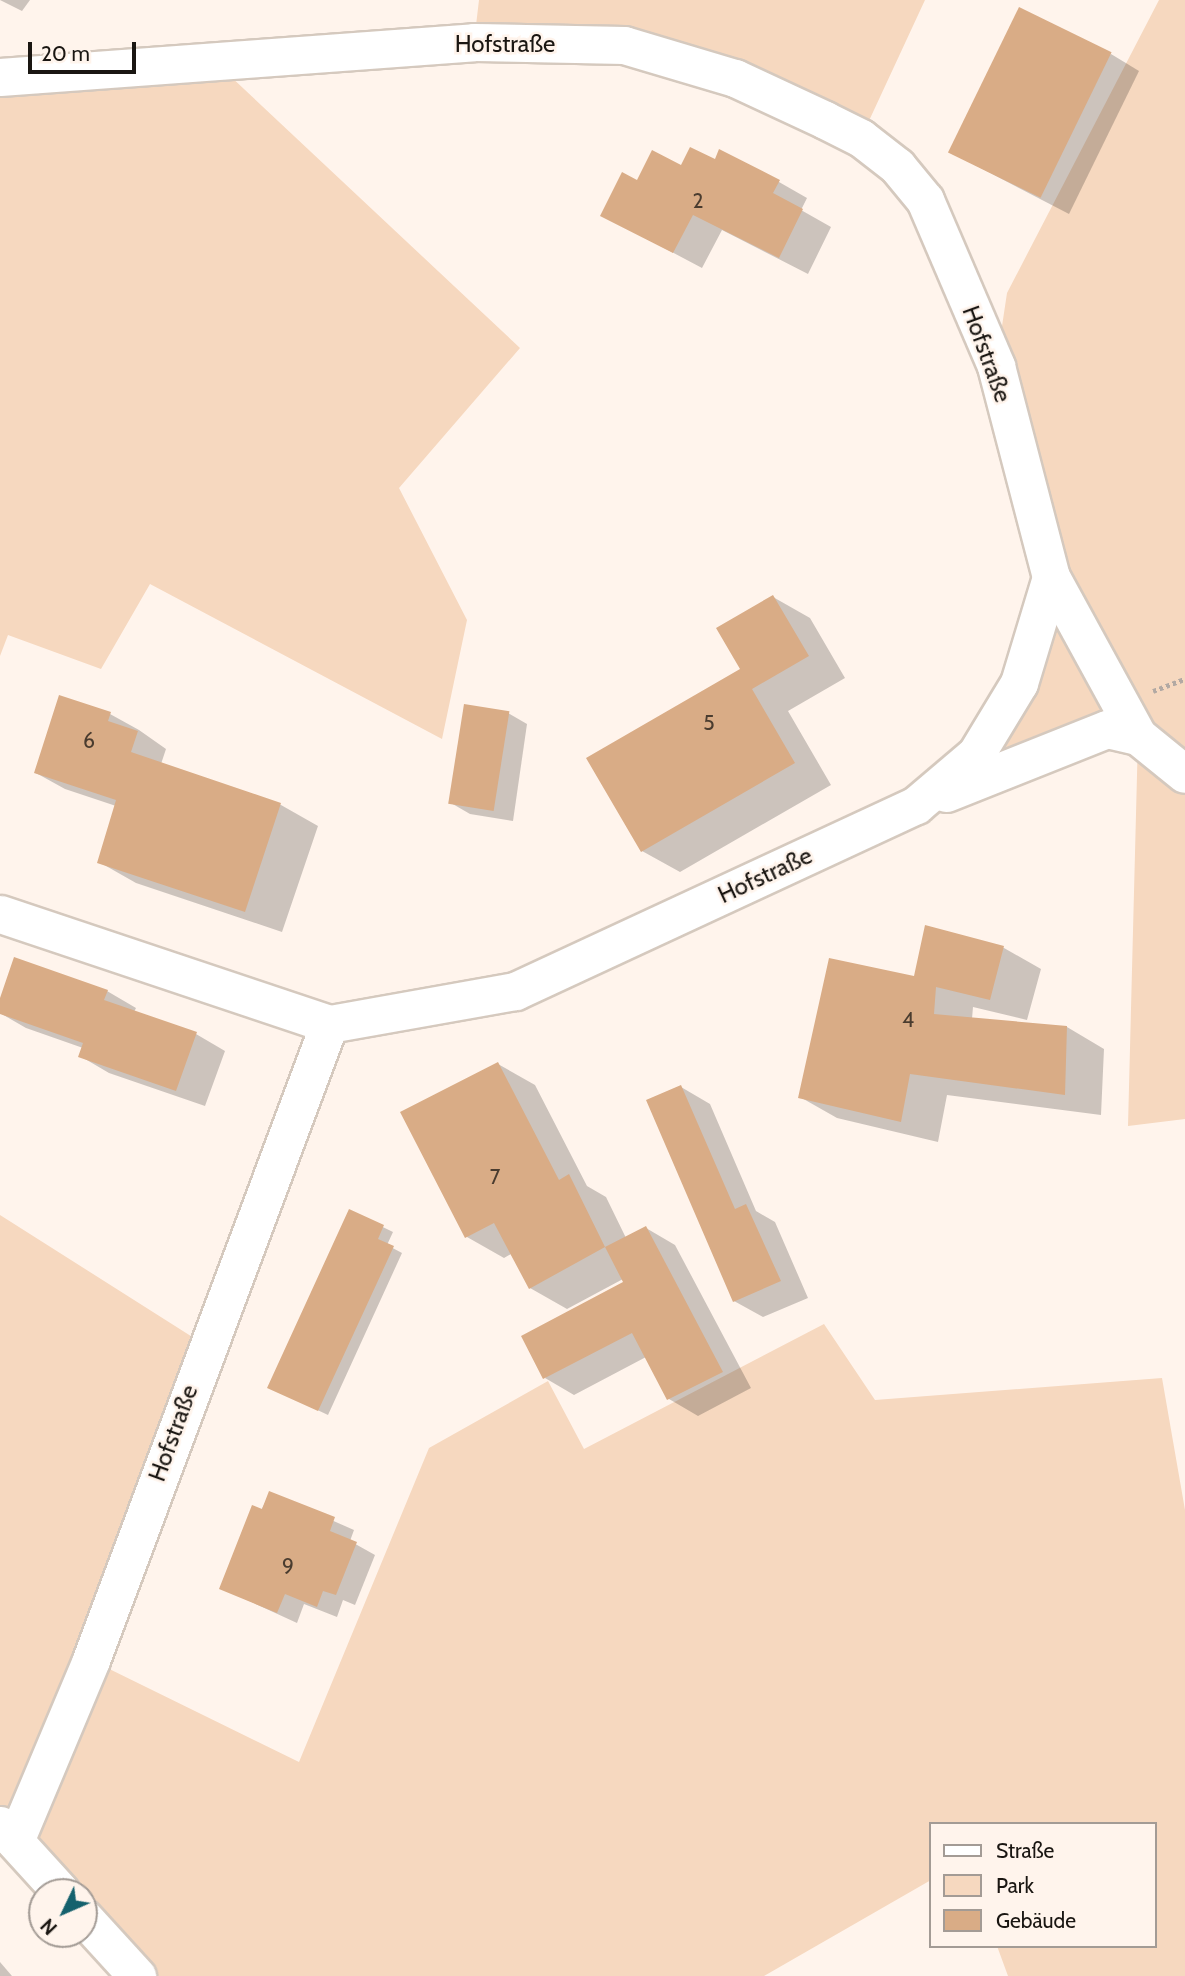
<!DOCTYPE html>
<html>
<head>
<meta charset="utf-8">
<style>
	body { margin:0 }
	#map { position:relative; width:1185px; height:1976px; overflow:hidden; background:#fff4ec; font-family:Cabin,sans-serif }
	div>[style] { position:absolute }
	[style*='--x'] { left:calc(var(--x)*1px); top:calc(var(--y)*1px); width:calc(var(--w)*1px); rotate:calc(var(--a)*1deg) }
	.green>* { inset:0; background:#f6d8bf }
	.shadow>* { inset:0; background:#0003 }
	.building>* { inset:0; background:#d9ac86; transform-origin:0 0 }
	.path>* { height:4.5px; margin-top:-2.25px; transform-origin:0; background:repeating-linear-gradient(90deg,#b2a9a3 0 3.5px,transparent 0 7px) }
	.roads { filter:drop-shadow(2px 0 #d5c9be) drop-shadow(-2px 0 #d5c9be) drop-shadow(0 2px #d5c9be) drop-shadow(0 -2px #d5c9be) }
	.street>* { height:37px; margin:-18.5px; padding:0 18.5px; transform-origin:18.5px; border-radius:18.5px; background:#fff }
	span { translate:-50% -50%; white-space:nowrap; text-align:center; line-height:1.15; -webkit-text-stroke:5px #fff4ec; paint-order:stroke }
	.number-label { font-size:21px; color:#4a3c2f }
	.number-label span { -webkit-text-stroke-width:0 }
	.street-label { font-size:24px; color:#1a1612 }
	.legend { position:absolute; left:929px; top:1822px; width:228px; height:126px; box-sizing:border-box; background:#fff4ec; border:2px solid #a39b95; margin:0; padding:9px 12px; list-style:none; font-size:21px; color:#1a1612 }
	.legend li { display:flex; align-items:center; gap:14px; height:35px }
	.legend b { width:35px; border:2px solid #a39b95 }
	.north { position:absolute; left:28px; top:1878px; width:70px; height:70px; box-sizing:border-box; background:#fff4ec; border:2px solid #a39b95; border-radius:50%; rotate:226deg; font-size:19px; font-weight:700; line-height:28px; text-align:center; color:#1a1612 }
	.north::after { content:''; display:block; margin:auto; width:24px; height:32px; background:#15616d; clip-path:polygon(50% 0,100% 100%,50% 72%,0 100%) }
	.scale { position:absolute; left:28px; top:42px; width:108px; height:32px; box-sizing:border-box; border:4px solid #1a1612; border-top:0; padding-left:9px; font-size:21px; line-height:24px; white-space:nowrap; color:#1a1612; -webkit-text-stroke:5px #fff4ec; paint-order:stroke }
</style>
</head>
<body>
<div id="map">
	<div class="green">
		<i style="clip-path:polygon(479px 0,925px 0,861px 138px,735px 78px,474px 42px)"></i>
		<i style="clip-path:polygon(1159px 0,1185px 0,1185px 1119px,1128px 1126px,1138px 736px,916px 805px,976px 754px,1051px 577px,996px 366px,1007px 293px)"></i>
		<i style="clip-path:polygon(212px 59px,520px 348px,399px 488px,467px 620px,442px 739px,150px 584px,101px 669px,8px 635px,0 656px,0 77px)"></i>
		<i style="clip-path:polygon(0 1215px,205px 1345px,91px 1660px,299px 1762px,429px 1448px,548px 1381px,584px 1449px,824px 1324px,875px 1400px,1162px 1378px,1185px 1510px,1185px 1976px,1008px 1976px,997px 1946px,1155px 1946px,1155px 1824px,931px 1824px,931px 1880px,764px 1976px,137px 1976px,84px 1918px,84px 1892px,61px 1892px,0 1825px)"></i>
	</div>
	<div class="shadow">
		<i style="clip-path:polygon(0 0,30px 0,22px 11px)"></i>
		<i style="clip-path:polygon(1111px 54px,1139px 71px,1069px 214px,950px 152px)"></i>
		<i style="clip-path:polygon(715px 161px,779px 182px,807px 198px,801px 210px,831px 227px,808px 274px,722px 230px,702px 268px,602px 215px,638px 182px)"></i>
		<i style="clip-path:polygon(773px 597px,810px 618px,845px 678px,788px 711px,831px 785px,680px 872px,642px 851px,742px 670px)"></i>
		<i style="clip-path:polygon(61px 697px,110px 714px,139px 730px,166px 749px,161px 764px,281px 805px,318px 826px,282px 932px,136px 883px,99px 862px,116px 806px,65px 789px,36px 773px)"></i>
		<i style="clip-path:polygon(508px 713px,527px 724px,513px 821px,470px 814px,451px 803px)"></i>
		<i style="clip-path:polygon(927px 927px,1004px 948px,1041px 969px,1027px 1020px,973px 1007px,972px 1019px,1067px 1027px,1104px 1049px,1101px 1115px,947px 1095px,938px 1142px,837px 1118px,800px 1097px,915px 978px)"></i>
		<i style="clip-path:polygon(107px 991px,136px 1008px,134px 1012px,196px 1034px,225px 1051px,205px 1106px,109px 1073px,80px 1056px,83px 1048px,26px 1028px,0 1013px,0 1004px)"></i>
		<i style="clip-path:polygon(498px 1064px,535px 1085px,587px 1186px,606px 1197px,626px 1238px,646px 1228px,675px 1245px,751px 1388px,698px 1416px,669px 1399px,646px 1357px,574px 1395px,545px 1378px,625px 1283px,623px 1279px,567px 1309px,530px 1288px,511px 1254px,504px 1258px,467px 1237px)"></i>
		<i style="clip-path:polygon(681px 1087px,710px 1104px,756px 1211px,775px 1222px,808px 1298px,763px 1317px,734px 1301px)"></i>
		<i style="clip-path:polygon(350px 1211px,393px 1232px,387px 1245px,402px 1253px,328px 1415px,279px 1392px)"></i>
		<i style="clip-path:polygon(270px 1493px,354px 1530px,350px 1541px,375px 1555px,355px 1605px,343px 1600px,337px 1617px,304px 1604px,297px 1623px,221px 1588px)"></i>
		<i style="clip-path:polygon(0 1962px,12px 1976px,0 1976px)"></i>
	</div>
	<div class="building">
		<i style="left:1019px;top:7px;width:103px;height:162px;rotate:26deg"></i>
		<i style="clip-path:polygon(690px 147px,715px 159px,719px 149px,780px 180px,773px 193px,803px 209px,779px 258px,693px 215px,673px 253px,600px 216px,622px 172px,637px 180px,652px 150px,681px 165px)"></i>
		<i style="clip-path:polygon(773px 595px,809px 656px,752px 689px,795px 763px,641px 852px,586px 758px,740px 669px,716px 628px)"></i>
		<i style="clip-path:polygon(59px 695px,111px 712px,108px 721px,138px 731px,131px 752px,281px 803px,245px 912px,97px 863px,116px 800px,34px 773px)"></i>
		<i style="left:464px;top:704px;width:46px;height:101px;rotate:9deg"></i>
		<i style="clip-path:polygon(925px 925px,1004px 946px,990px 1000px,936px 987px,934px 1014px,1067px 1026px,1065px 1095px,910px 1074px,901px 1122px,798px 1098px,829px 958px,914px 976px)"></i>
		<i style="clip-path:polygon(14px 957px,108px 990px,104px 1000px,197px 1032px,176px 1091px,78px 1057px,83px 1043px,0 1014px,0 998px)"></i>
		<i style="clip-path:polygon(498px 1062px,559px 1180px,569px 1174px,605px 1247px,529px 1289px,494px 1223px,465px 1238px,400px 1112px)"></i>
		<i style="clip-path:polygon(681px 1085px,735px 1209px,746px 1204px,781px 1281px,733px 1302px,646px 1100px)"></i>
		<i style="clip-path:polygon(349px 1209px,384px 1225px,378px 1239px,394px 1246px,318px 1411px,267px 1388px)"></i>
		<i style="clip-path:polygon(646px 1226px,723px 1372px,667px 1400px,632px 1333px,543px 1379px,521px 1336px,623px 1282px,605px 1247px)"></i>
		<i style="clip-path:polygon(269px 1491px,335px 1517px,330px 1531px,357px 1542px,336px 1595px,323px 1591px,317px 1607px,285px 1594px,277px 1613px,219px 1589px,252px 1505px,262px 1509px)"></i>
	</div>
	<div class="path">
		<i style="--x:1153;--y:691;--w:34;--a:-21"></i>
	</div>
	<div class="roads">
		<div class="street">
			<i style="--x:0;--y:77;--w:475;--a:-4.2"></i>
			<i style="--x:474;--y:42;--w:150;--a:1.1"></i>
			<i style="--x:624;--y:45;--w:116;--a:16.6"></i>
			<i style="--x:735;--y:78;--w:99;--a:25"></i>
			<i style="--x:825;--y:120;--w:40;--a:26.6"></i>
			<i style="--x:861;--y:138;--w:46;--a:37.9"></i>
			<i style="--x:897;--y:166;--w:44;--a:50.5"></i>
			<i style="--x:925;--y:200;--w:181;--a:66.8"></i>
			<i style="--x:996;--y:366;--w:218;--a:75.4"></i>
			<i style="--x:1051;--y:577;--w:111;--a:106.8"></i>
			<i style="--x:1019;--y:683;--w:83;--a:121.2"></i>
			<i style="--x:976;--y:754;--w:79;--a:139.6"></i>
			<i style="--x:916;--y:805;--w:442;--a:155.1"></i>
			<i style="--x:515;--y:991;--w:189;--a:169.9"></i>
			<i style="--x:329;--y:1024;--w:347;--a:-161.5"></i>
			<i style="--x:1051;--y:577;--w:181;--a:61.3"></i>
			<i style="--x:1138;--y:736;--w:60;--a:39"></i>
			<i style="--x:946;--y:793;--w:173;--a:-21.7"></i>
			<i style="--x:1107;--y:729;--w:32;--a:13"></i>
			<i style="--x:0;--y:1825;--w:91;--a:47.7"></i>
			<i style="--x:15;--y:1841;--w:196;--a:-67.2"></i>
			<i style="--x:91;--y:1660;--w:679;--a:-69.48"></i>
			<i style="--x:84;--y:1918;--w:79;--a:47.6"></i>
		</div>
	</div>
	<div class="number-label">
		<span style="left:698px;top:201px">2</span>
		<span style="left:709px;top:723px">5</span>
		<span style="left:89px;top:741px">6</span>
		<span style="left:908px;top:1020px">4</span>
		<span style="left:495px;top:1177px">7</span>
		<span style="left:288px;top:1566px">9</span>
	</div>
	<div class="street-label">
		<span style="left:505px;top:44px">Hofstraße</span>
		<span style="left:987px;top:354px;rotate:70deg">Hofstraße</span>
		<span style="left:765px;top:875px;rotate:-25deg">Hofstraße</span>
		<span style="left:173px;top:1433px;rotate:-70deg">Hofstraße</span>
	</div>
	<ul class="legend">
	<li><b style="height:9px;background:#fff"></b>Straße</li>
	<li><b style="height:19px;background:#f6d8bf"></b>Park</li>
	<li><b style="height:19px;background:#d9ac86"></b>Gebäude</li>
	</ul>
	<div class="north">N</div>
	<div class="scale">20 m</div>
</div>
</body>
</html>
